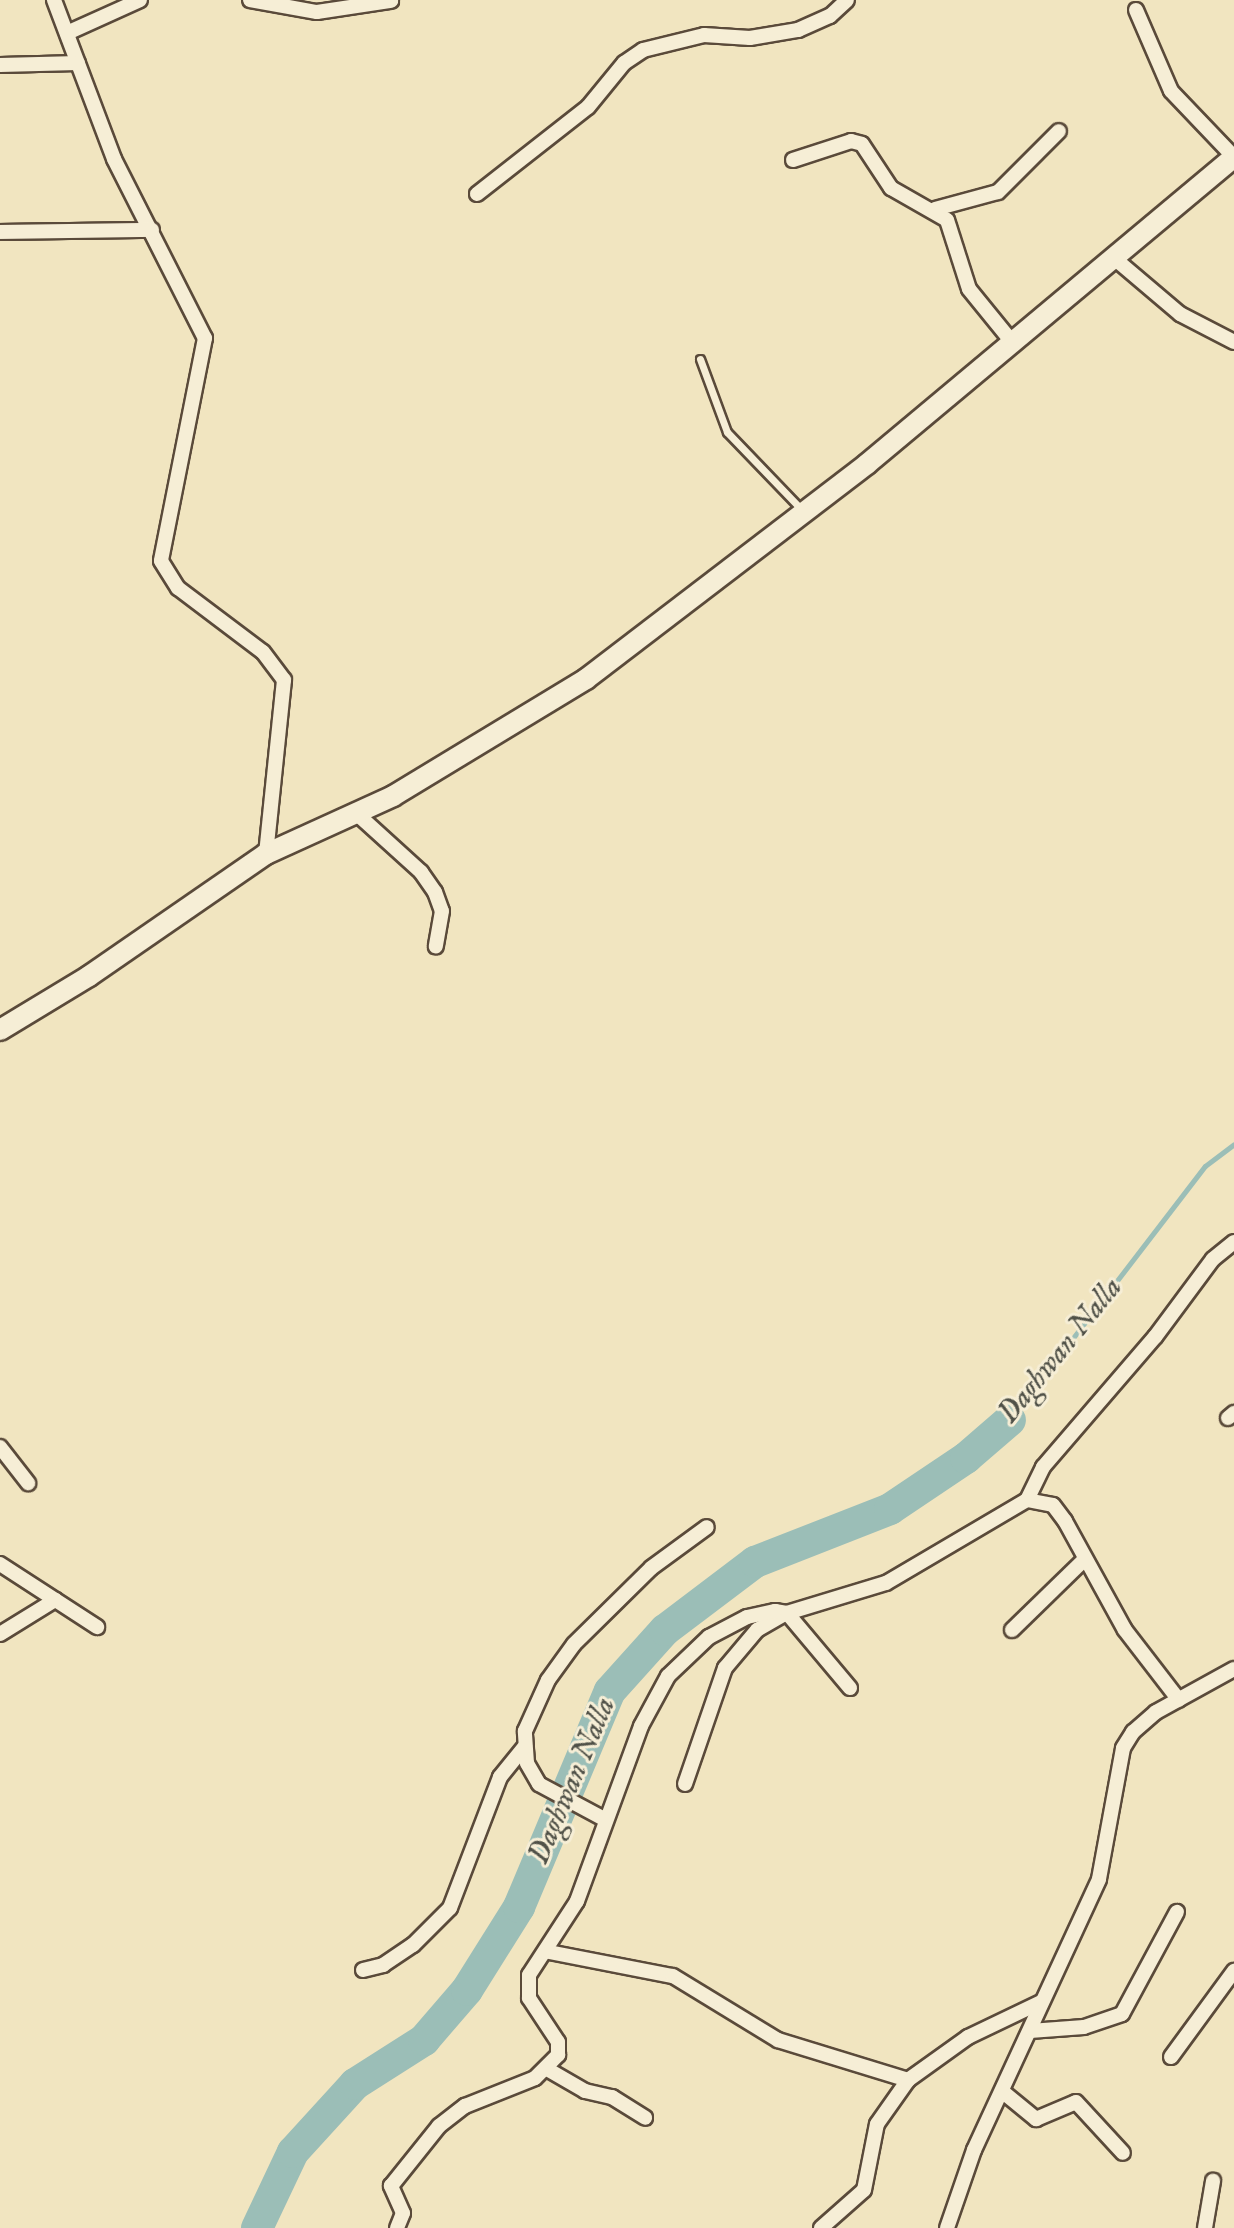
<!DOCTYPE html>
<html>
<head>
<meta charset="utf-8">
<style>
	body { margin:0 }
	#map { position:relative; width:1234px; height:2228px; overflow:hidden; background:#f1e5c0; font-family:"IM FELL English",serif }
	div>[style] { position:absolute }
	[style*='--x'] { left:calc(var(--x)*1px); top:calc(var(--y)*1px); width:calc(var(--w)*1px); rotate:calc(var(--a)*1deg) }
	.stream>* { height:5px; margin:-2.5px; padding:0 2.5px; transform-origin:2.5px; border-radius:2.5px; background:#9bbeb7 }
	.river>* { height:32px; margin:-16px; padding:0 16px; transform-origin:16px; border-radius:16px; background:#9bbeb7 }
	.roads { filter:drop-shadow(2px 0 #5a4a3a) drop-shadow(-2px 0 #5a4a3a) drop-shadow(0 2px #5a4a3a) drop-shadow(0 -2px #5a4a3a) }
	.lane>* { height:7px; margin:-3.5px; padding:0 3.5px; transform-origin:3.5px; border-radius:3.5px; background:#f6eed6 }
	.street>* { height:14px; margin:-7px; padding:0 7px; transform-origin:7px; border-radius:7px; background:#f6eed6 }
	.secondary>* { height:20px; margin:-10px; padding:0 10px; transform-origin:10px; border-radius:10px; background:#f6eed6 }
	span { translate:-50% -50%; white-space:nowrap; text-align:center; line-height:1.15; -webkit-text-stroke:6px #f6eed6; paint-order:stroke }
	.water-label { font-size:30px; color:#505148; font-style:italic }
</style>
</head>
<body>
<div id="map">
	<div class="stream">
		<i style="--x:1010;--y:1420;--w:320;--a:-52.5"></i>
		<i style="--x:1205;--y:1166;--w:36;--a:-37"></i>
	</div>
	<div class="river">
		<i style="--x:257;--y:2228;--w:84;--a:-64.7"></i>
		<i style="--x:293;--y:2152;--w:92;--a:-47.6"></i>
		<i style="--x:355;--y:2084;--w:82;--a:-32.5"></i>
		<i style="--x:424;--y:2040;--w:66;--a:-49.3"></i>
		<i style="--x:467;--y:1990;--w:98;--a:-57.9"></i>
		<i style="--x:519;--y:1907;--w:234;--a:-67.2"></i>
		<i style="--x:610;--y:1691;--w:82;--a:-48"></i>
		<i style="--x:665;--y:1630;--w:113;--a:-37.1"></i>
		<i style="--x:755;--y:1562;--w:145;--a:-21.4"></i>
		<i style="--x:890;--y:1509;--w:92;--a:-33.9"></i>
		<i style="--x:966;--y:1458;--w:58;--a:-40.8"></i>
	</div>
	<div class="roads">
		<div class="lane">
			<i style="--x:700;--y:359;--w:78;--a:69.7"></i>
			<i style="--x:727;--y:432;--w:108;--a:46.1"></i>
		</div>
		<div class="street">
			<i style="--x:54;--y:0;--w:170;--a:69.3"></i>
			<i style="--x:114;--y:159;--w:201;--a:63.1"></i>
			<i style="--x:205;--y:338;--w:227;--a:101.2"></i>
			<i style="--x:161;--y:561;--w:32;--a:58"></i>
			<i style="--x:178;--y:588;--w:106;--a:37"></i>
			<i style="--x:263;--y:652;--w:35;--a:53"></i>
			<i style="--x:284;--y:680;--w:175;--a:95.9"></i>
			<i style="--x:250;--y:0;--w:68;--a:10.2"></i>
			<i style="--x:317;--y:12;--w:75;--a:-8.5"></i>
			<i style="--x:1136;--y:10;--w:88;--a:66.6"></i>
			<i style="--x:1171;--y:91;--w:91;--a:46.3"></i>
			<i style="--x:67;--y:33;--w:80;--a:-24.3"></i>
			<i style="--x:0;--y:65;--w:78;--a:-1.5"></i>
			<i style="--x:793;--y:160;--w:61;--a:-18.1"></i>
			<i style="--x:851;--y:141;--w:11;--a:15"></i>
			<i style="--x:862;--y:144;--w:53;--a:56.6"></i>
			<i style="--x:891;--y:188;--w:64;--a:29.7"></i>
			<i style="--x:947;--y:220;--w:72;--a:72.3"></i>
			<i style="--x:969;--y:289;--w:68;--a:50.9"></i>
			<i style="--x:477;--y:194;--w:141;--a:-38.1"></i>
			<i style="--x:588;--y:107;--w:57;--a:-50.7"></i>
			<i style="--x:624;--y:63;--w:23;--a:-34"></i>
			<i style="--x:643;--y:50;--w:63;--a:-13.8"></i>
			<i style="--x:704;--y:35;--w:46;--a:3.7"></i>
			<i style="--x:750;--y:38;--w:49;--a:-9.5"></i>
			<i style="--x:798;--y:30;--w:35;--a:-24"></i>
			<i style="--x:830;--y:16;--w:23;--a:-43"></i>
			<i style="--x:935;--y:209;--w:65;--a:-15.1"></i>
			<i style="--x:998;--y:192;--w:86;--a:-45"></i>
			<i style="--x:0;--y:232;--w:152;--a:-0.8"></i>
			<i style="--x:1114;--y:258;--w:87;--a:40.3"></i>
			<i style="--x:1180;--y:314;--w:61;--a:27.4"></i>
			<i style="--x:356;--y:813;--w:88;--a:42.2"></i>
			<i style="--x:421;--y:872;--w:24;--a:55"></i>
			<i style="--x:435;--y:892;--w:20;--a:70"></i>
			<i style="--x:442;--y:911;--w:36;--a:100"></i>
			<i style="--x:1228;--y:1418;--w:8;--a:-40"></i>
			<i style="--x:0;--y:1447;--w:46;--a:52.1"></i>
			<i style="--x:1027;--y:1500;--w:37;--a:-64"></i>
			<i style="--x:1043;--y:1467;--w:172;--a:-49.3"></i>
			<i style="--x:1155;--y:1337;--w:97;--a:-53.4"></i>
			<i style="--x:1213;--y:1259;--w:27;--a:-39"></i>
			<i style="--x:0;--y:1564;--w:116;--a:33"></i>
			<i style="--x:1012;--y:1630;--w:99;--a:-44.2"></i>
			<i style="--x:0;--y:1634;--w:65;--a:-31.7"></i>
			<i style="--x:685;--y:1784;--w:123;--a:-71"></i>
			<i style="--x:725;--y:1668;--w:50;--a:-49.9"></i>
			<i style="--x:757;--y:1630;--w:34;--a:-30"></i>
			<i style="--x:787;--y:1613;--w:103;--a:-16.9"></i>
			<i style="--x:886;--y:1583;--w:164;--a:-30.5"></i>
			<i style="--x:1027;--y:1500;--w:26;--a:11"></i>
			<i style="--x:1053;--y:1505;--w:20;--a:53"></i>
			<i style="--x:1065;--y:1521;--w:124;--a:61.2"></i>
			<i style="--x:1125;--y:1630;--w:88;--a:52.4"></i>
			<i style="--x:606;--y:1820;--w:76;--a:-151.8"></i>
			<i style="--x:539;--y:1784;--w:24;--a:-120"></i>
			<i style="--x:527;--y:1763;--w:32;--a:-94"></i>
			<i style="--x:525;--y:1731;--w:56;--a:-65.7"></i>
			<i style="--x:548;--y:1680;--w:44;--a:-54.2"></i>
			<i style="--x:574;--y:1644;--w:108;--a:-44.6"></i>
			<i style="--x:651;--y:1568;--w:69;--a:-36.2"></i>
			<i style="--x:549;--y:1952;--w:126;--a:11"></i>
			<i style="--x:673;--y:1976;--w:123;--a:31.4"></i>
			<i style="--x:778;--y:2040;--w:136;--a:17.1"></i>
			<i style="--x:363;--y:1970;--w:21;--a:-14"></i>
			<i style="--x:383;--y:1965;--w:36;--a:-34"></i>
			<i style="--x:413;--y:1945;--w:52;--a:-45"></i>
			<i style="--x:450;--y:1908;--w:140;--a:-69.1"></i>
			<i style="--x:500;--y:1777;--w:40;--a:-51"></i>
			<i style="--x:1030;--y:2031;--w:54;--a:-4.2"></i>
			<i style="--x:1084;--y:2027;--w:40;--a:-18.9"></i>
			<i style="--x:1122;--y:2014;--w:116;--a:-61.7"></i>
			<i style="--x:1171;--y:2057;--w:107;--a:-53.8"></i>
			<i style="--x:547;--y:2069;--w:44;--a:30.1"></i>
			<i style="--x:585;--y:2091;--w:28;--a:13"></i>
			<i style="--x:612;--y:2097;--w:39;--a:32"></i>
			<i style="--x:1003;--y:2092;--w:43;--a:39.3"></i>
			<i style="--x:1036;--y:2119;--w:43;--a:-23"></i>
			<i style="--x:1076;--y:2102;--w:69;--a:47.3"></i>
			<i style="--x:397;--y:2228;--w:16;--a:-68"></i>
			<i style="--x:403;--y:2213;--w:30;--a:-114"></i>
			<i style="--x:391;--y:2186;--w:77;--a:-51.3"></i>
			<i style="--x:439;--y:2126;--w:33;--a:-38"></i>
			<i style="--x:465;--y:2106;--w:75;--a:-21.8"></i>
			<i style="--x:535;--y:2078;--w:33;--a:-45"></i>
			<i style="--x:558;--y:2055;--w:13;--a:-90"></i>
			<i style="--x:558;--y:2042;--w:53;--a:-123.4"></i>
			<i style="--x:529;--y:1998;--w:23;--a:-90"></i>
			<i style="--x:529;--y:1975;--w:88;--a:-57"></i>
			<i style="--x:577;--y:1901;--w:186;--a:-69.9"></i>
			<i style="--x:641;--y:1726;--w:57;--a:-61.6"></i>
			<i style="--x:668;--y:1676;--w:57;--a:-43.6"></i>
			<i style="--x:709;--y:1637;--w:43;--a:-27.8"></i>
			<i style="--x:747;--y:1617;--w:29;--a:-12"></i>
			<i style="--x:775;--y:1611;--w:12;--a:9"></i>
			<i style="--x:787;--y:1613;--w:98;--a:50"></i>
			<i style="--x:821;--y:2228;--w:57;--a:-41.5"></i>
			<i style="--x:864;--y:2190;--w:67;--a:-78.9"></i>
			<i style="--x:877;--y:2124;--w:54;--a:-54.8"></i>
			<i style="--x:908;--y:2080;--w:74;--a:-35.6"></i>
			<i style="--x:968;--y:2037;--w:81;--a:-25.6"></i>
			<i style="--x:947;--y:2228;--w:83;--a:-70.9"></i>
			<i style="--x:974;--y:2150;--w:298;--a:-65.2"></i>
			<i style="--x:1099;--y:1879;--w:133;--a:-79.6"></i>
			<i style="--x:1123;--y:1748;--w:19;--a:-58"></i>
			<i style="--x:1133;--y:1732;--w:30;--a:-41"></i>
			<i style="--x:1156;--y:1712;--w:89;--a:-28.9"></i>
			<i style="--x:1205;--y:2228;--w:48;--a:-80.3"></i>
		</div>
		<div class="secondary">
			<i style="--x:0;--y:1030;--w:104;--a:-31.2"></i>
			<i style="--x:89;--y:976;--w:215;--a:-34.6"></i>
			<i style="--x:266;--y:854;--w:140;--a:-24.5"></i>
			<i style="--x:393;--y:796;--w:226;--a:-31.2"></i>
			<i style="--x:586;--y:679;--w:354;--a:-37.4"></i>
			<i style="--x:867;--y:464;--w:478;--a:-39.9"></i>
		</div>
	</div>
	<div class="water-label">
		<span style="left:1061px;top:1351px;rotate:-51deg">Daghwan Nalla</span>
		<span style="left:573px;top:1781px;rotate:-67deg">Daghwan Nalla</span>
	</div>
</div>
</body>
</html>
